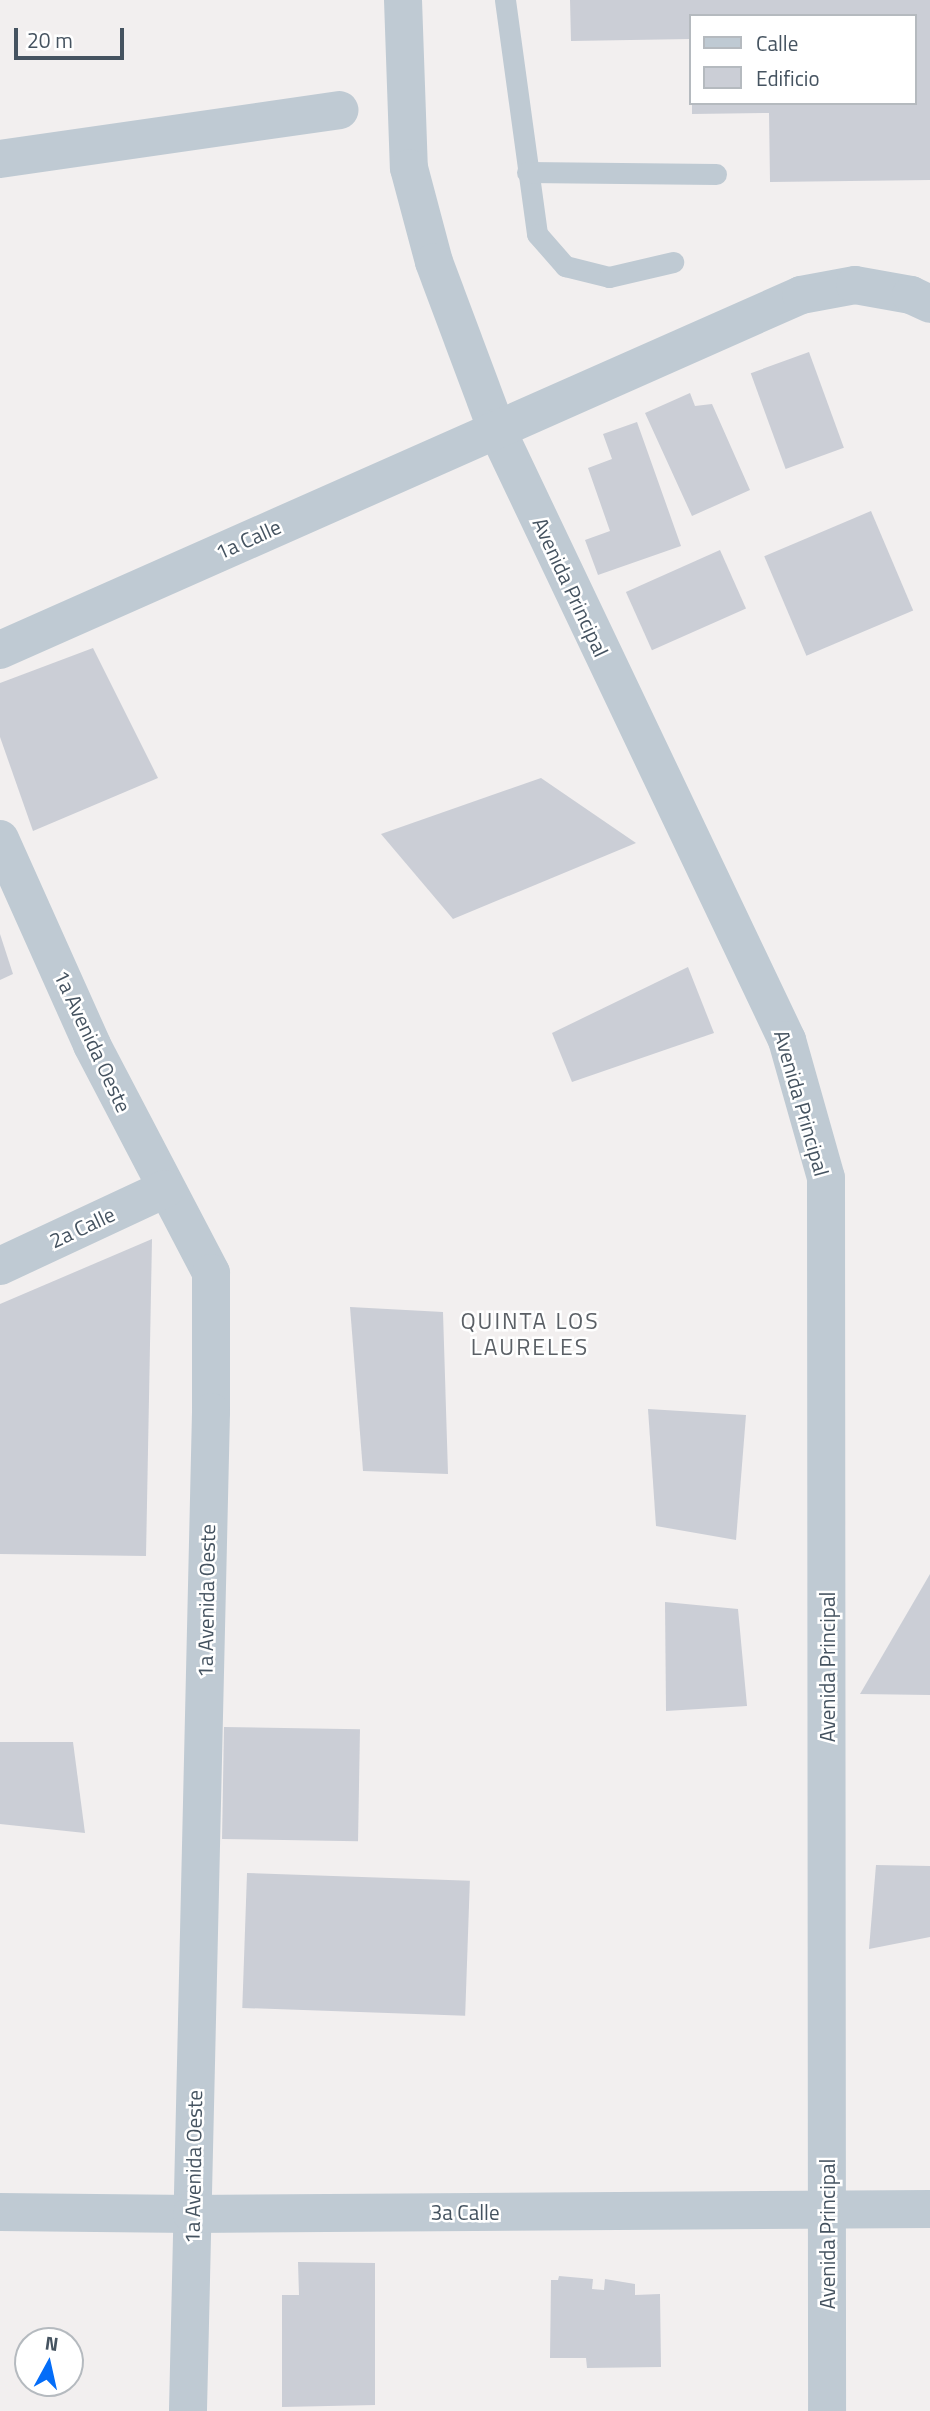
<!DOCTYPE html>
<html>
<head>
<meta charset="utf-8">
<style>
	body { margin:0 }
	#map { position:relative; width:930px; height:2411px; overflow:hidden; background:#f2efef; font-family:"Titillium Web",sans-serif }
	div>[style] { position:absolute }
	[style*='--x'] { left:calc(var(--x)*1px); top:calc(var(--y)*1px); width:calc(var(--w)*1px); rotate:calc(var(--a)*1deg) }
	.building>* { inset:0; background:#cbced6; transform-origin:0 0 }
	.service>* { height:21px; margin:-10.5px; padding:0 10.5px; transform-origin:10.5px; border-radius:10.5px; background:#bfcad3 }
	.minor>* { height:38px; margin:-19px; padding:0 19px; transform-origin:19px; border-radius:19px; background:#bfcad3 }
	span { translate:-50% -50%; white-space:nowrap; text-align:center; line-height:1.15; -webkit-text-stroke:5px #fff; paint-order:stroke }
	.street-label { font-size:21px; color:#455360 }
	.neighbourhood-label { font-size:23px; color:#5b6066; letter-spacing:2px }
	.legend { position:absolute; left:689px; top:14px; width:228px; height:91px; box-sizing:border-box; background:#fff; border:2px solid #b5babf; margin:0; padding:9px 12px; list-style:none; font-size:21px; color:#455360 }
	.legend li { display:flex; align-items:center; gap:14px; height:35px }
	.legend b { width:35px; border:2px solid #b5babf }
	.north { position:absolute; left:14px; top:2327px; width:70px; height:70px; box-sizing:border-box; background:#fff; border:2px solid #b5babf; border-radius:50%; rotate:8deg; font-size:19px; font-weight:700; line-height:28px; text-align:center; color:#455360 }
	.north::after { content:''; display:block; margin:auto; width:24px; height:32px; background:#046df8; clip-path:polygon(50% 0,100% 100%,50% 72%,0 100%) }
	.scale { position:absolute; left:14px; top:28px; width:110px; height:32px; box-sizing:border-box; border:4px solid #455360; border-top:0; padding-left:9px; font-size:21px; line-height:24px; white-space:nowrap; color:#455360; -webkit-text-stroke:5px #fff; paint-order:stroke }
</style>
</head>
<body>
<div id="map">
	<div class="building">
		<i style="clip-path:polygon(570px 0,930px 0,930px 180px,770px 182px,769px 113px,692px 114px,692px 103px,914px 103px,914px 16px,690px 16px,690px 39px,571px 41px)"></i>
		<i style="left:809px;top:352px;width:102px;height:62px;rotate:70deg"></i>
		<i style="clip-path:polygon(690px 393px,695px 406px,712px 404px,750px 490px,692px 516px,645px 413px)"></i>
		<i style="clip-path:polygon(637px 422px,681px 546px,598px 575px,585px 540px,610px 531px,588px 468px,612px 459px,603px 434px)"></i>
		<i style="left:871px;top:511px;width:108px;height:116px;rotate:67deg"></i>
		<i style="left:720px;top:550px;width:64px;height:103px;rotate:66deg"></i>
		<i style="clip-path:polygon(93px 648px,158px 778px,33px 831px,0 737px,0 683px)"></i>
		<i style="clip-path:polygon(541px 778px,636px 843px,453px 919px,381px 834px)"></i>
		<i style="clip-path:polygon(0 934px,13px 974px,0 980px)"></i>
		<i style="clip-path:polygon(688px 967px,714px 1033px,572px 1082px,552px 1033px)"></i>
		<i style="clip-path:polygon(152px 1239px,146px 1556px,0 1554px,0 1304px)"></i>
		<i style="clip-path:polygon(350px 1307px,443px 1312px,448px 1474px,363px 1471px)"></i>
		<i style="clip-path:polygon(648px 1409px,746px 1415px,736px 1540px,656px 1526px)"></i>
		<i style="clip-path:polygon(930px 1574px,930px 1695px,860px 1694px)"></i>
		<i style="clip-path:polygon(665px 1602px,738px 1609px,747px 1706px,666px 1711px)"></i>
		<i style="left:224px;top:1727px;width:136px;height:112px;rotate:1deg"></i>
		<i style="clip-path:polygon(0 1742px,73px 1742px,85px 1833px,0 1824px)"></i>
		<i style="clip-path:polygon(876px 1865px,930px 1866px,930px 1937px,869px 1949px)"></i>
		<i style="left:247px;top:1873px;width:223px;height:135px;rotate:2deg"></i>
		<i style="clip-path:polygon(298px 2262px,375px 2263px,375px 2405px,282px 2407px,282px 2295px,299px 2295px)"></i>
		<i style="clip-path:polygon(559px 2276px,593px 2279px,592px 2289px,604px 2290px,605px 2279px,635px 2284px,635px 2295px,660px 2294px,661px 2367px,587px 2368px,586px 2358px,550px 2358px,551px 2280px,558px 2280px)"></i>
	</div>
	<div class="service">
		<i style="--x:505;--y:0;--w:236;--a:82.2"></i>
		<i style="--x:537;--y:234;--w:43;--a:48.8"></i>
		<i style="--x:565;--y:266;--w:45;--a:14"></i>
		<i style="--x:609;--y:277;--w:66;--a:-13.2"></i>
		<i style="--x:527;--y:172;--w:189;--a:0.6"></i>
	</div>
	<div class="minor">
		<i style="--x:403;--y:0;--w:168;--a:88"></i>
		<i style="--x:409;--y:168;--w:97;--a:75.1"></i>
		<i style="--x:434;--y:262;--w:177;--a:69.5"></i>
		<i style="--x:496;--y:428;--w:678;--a:64.57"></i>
		<i style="--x:787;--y:1040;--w:143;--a:74.2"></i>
		<i style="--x:826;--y:1178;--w:1233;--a:89.95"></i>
		<i style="--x:0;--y:159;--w:343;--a:-8.2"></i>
		<i style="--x:0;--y:650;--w:876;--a:-23.9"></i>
		<i style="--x:801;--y:295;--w:55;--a:-10.5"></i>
		<i style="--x:855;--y:285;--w:57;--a:10.1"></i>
		<i style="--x:911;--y:295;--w:21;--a:25"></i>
		<i style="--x:0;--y:839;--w:226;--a:65.9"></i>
		<i style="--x:92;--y:1045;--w:257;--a:62.4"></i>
		<i style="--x:211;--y:1273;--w:139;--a:90"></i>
		<i style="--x:211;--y:1412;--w:999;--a:91.32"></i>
		<i style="--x:0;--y:1266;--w:182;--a:-25"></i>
		<i style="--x:0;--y:2212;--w:192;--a:0.6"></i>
		<i style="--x:192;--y:2214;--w:738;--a:-0.39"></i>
	</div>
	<div class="street-label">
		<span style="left:248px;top:539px;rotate:-24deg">1a Calle</span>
		<span style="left:571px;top:587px;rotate:65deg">Avenida Principal</span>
		<span style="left:93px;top:1041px;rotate:65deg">1a Avenida Oeste</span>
		<span style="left:802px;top:1103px;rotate:74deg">Avenida Principal</span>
		<span style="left:82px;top:1227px;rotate:-25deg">2a Calle</span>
		<span style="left:206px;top:1601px;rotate:-89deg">1a Avenida Oeste</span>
		<span style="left:827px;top:1667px;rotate:-90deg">Avenida Principal</span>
		<span style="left:193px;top:2167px;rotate:-89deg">1a Avenida Oeste</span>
		<span style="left:465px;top:2212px">3a Calle</span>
		<span style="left:827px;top:2234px;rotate:-90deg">Avenida Principal</span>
	</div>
	<div class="neighbourhood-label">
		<span style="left:530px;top:1334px">QUINTA LOS<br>LAURELES</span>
	</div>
	<ul class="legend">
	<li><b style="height:9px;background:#bfcad3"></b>Calle</li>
	<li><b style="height:19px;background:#cbced6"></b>Edificio</li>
	</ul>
	<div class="north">N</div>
	<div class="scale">20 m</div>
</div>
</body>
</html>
